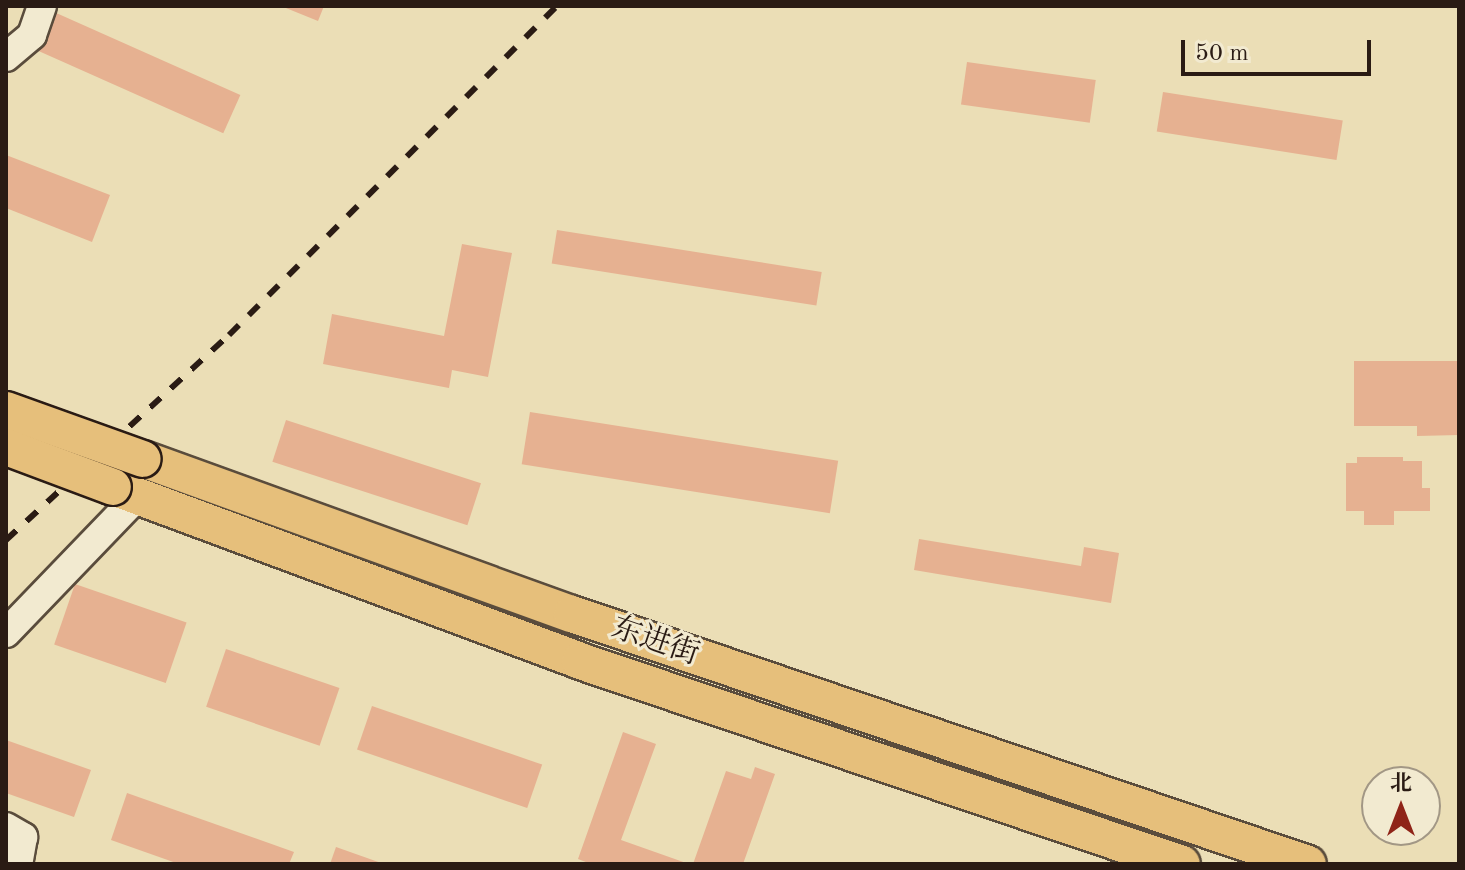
<!DOCTYPE html>
<html>
<head>
<meta charset="utf-8">
<style>
	body { margin:0 }
	#map { position:relative; width:1465px; height:870px; overflow:hidden; background:#ebdeb6; font-family:"Old Standard TT","Noto Serif SC",serif }
	div>[style] { position:absolute }
	[style*='--x'] { left:calc(var(--x)*1px); top:calc(var(--y)*1px); width:calc(var(--w)*1px); rotate:calc(var(--a)*1deg) }
	.building>* { inset:0; background:#e6b191; transform-origin:0 0 }
	.roads { filter:drop-shadow(2px 0 #5a4c3c) drop-shadow(-2px 0 #5a4c3c) drop-shadow(0 2px #5a4c3c) drop-shadow(0 -2px #5a4c3c) }
	.minor>* { height:28px; margin:-14px; padding:0 14px; transform-origin:14px; border-radius:14px; background:#f2ead0 }
	.major>* { height:36px; margin:-18px; padding:0 18px; transform-origin:18px; border-radius:18px; background:#e6bf7b }
	.rail>* { height:6px; margin-top:-3px; transform-origin:0; background:repeating-linear-gradient(90deg,#2a1b14 0 14px,transparent 0 28px) }
	.bridges { filter:drop-shadow(2px 0 #2a1b14) drop-shadow(-2px 0 #2a1b14) drop-shadow(0 2px #2a1b14) drop-shadow(0 -2px #2a1b14) }
	.major-bridge>* { height:36px; margin:-18px; padding:0 18px; transform-origin:18px; border-radius:18px; background:#e6bf7b }
	span { translate:-50% -50%; white-space:nowrap; text-align:center; line-height:1.15; -webkit-text-stroke:6px #f2ead0; paint-order:stroke }
	.street-label { font-size:30px; color:#2a1b14 }
	.frame { position:absolute; inset:0; border:8px solid #2a1b14; pointer-events:none }
	.north { position:absolute; left:1361px; top:766px; width:80px; height:80px; box-sizing:border-box; background:#f2ead0; border:2px solid #a29785; border-radius:50%; rotate:0deg; font-size:22px; font-weight:700; line-height:32px; text-align:center; color:#2a1b14 }
	.north::after { content:''; display:block; margin:auto; width:28px; height:36px; background:#8f2418; clip-path:polygon(50% 0,100% 100%,50% 72%,0 100%) }
	.scale { position:absolute; left:1181px; top:40px; width:190px; height:36px; box-sizing:border-box; border:4px solid #2a1b14; border-top:0; padding-left:10px; font-size:24px; line-height:28px; white-space:nowrap; color:#2a1b14; -webkit-text-stroke:6px #f2ead0; paint-order:stroke }
</style>
</head>
<body>
<div id="map">
	<div class="building">
		<i style="clip-path:polygon(281px 6px,324px 6px,318px 21px)"></i>
		<i style="left:54px;top:12px;width:204px;height:42px;rotate:24deg"></i>
		<i style="left:967px;top:62px;width:130px;height:43px;rotate:8deg"></i>
		<i style="left:1163px;top:92px;width:182px;height:40px;rotate:9deg"></i>
		<i style="clip-path:polygon(6px 155px,110px 195px,92px 242px,6px 208px)"></i>
		<i style="left:557px;top:230px;width:268px;height:34px;rotate:9deg"></i>
		<i style="clip-path:polygon(462px 244px,512px 253px,488px 377px,452px 370px,449px 388px,323px 364px,332px 314px,444px 336px)"></i>
		<i style="clip-path:polygon(1354px 361px,1459px 361px,1459px 435px,1417px 436px,1417px 426px,1354px 426px)"></i>
		<i style="left:530px;top:412px;width:312px;height:53px;rotate:9deg"></i>
		<i style="left:286px;top:420px;width:205px;height:44px;rotate:18deg"></i>
		<i style="clip-path:polygon(1357px 457px,1403px 457px,1403px 461px,1422px 461px,1422px 488px,1430px 488px,1430px 511px,1394px 511px,1394px 525px,1364px 525px,1364px 511px,1346px 511px,1346px 463px,1357px 463px)"></i>
		<i style="clip-path:polygon(919px 539px,1081px 566px,1084px 547px,1119px 553px,1111px 603px,914px 570px)"></i>
		<i style="left:75px;top:584px;width:118px;height:64px;rotate:19deg"></i>
		<i style="left:226px;top:649px;width:120px;height:61px;rotate:19deg"></i>
		<i style="left:372px;top:706px;width:180px;height:46px;rotate:19deg"></i>
		<i style="clip-path:polygon(623px 732px,656px 744px,621px 840px,689px 864px,591px 864px,578px 859px)"></i>
		<i style="clip-path:polygon(6px 740px,91px 770px,74px 817px,6px 793px)"></i>
		<i style="clip-path:polygon(755px 767px,775px 774px,743px 864px,693px 864px,726px 771px,751px 779px)"></i>
		<i style="clip-path:polygon(127px 793px,294px 852px,289px 864px,179px 864px,111px 840px)"></i>
		<i style="clip-path:polygon(336px 847px,384px 864px,330px 864px)"></i>
	</div>
	<div class="roads">
		<div class="minor">
			<i style="--x:6;--y:57;--w:34;--a:-40"></i>
			<i style="--x:32;--y:35;--w:31;--a:-71"></i>
			<i style="--x:6;--y:633;--w:190;--a:-46.1"></i>
			<i style="--x:6;--y:827;--w:20;--a:30"></i>
			<i style="--x:23;--y:837;--w:27;--a:100"></i>
		</div>
		<div class="major">
			<i style="--x:143;--y:459;--w:456;--a:19.9"></i>
			<i style="--x:572;--y:614;--w:777;--a:18.76"></i>
			<i style="--x:113;--y:487;--w:498;--a:20.4"></i>
			<i style="--x:580;--y:661;--w:635;--a:18.63"></i>
		</div>
	</div>
	<div class="rail">
		<i style="--x:6;--y:540;--w:303;--a:-42.6"></i>
		<i style="--x:229;--y:335;--w:465;--a:-45.1"></i>
	</div>
	<div class="bridges">
		<div class="major-bridge">
			<i style="--x:6;--y:410;--w:145;--a:19.7"></i>
			<i style="--x:6;--y:447;--w:114;--a:20.5"></i>
		</div>
	</div>
	<div class="street-label">
		<span style="left:655px;top:642px;rotate:19deg">东进街</span>
	</div>
	<div class="frame"></div>
	<div class="north">北</div>
	<div class="scale">50 m</div>
</div>
</body>
</html>
